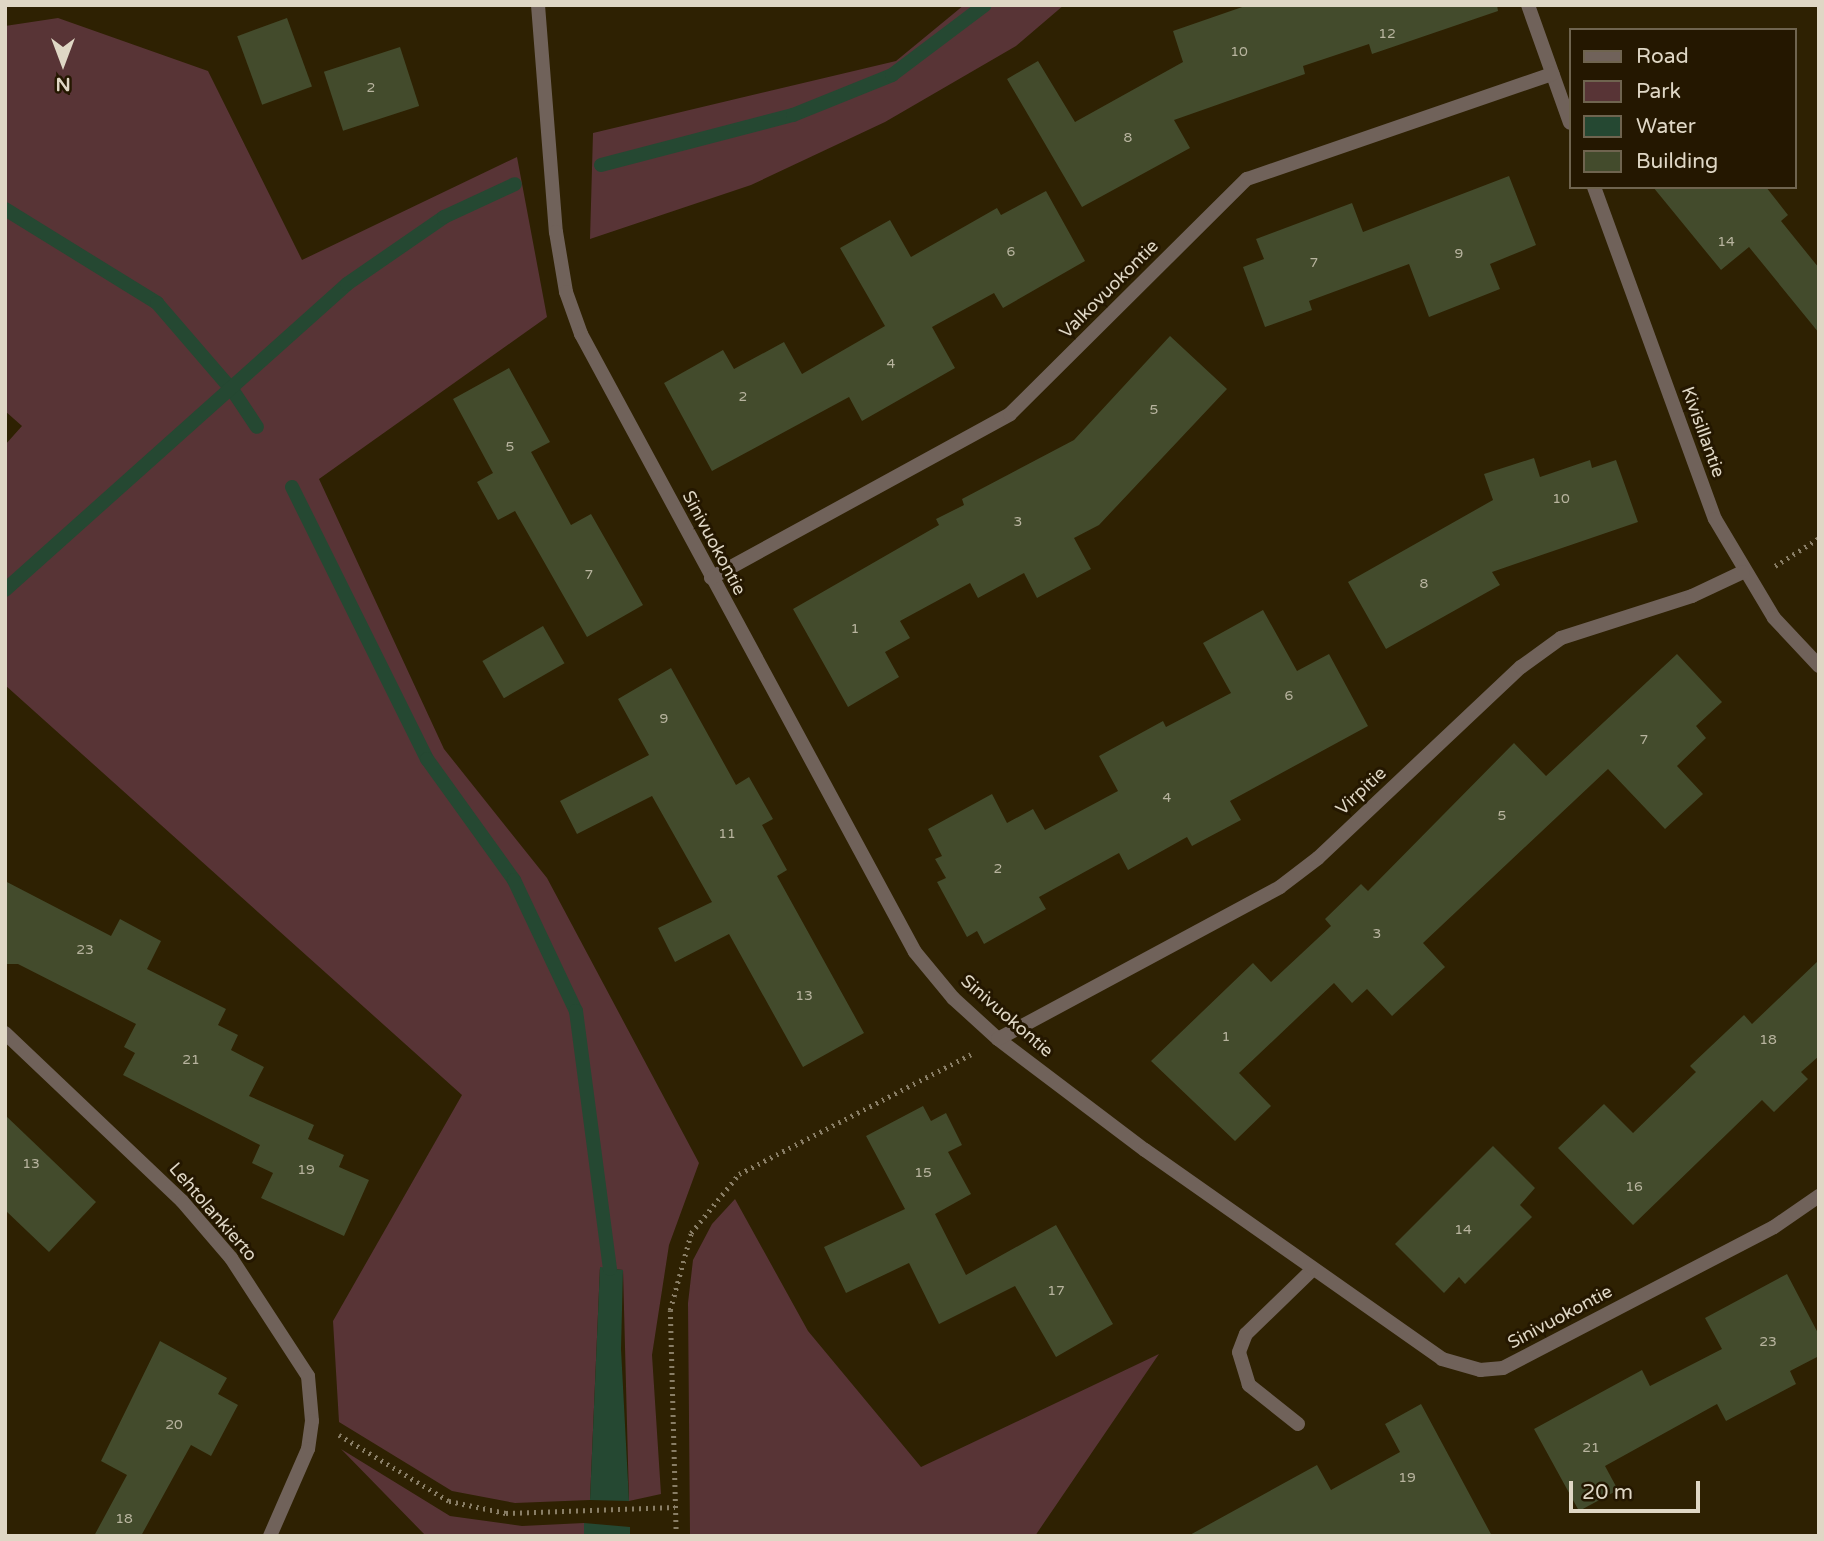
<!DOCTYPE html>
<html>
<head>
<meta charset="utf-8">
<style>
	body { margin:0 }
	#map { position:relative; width:1824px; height:1541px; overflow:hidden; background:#2e2102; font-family:"Varela Round",sans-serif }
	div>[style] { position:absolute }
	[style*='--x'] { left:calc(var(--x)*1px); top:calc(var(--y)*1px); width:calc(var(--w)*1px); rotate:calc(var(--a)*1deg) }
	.green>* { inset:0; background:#583436 }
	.water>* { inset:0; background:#254832 }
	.stream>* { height:14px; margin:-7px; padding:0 7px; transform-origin:7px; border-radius:7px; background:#254832 }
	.building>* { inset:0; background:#434b2c; transform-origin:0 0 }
	.path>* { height:4.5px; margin-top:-2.25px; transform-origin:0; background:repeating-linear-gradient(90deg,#897e66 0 2px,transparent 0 7px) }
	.service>* { height:14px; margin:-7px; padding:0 7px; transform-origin:7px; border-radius:7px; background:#70625a }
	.minor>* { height:14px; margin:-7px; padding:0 7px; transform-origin:7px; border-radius:7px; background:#70625a }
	span { translate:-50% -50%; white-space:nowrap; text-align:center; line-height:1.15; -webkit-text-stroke:6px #241700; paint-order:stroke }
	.number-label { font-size:14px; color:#b8b49f }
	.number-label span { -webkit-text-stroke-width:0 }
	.street-label { font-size:18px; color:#dfd7c5 }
	.frame { position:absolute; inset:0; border:7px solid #dfd7c5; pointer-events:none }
	.legend { position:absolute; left:1569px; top:28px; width:228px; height:161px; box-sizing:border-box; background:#241700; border:2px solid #6f644f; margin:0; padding:9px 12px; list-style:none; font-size:21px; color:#dfd7c5 }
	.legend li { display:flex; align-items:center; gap:14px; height:35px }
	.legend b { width:35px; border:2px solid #6f644f }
	.north { position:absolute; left:28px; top:28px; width:70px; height:70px; -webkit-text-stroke:5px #241700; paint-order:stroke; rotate:180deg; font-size:19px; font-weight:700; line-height:28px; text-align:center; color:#dfd7c5 }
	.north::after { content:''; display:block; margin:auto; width:24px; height:32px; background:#dfd7c5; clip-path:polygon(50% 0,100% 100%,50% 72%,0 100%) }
	.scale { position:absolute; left:1569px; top:1481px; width:131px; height:32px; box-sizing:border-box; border:4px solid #dfd7c5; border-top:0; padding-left:9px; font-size:21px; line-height:24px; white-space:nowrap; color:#dfd7c5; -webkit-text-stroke:5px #241700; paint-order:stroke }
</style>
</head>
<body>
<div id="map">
	<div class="green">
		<i style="clip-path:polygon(964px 5px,1064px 5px,1016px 46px,885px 122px,751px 185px,590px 239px,593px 133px,896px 61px)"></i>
		<i style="clip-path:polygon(58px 18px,208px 71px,302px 260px,517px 157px,547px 317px,319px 479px,444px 749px,547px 878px,699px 1163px,669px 1245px,652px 1355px,661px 1494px,629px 1501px,623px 1270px,600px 1268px,590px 1500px,515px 1503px,452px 1491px,339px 1422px,333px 1321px,462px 1095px,5px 685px,5px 445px,22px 426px,5px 411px,5px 26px)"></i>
		<i style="clip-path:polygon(735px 1199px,808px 1331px,921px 1467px,1159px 1354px,1035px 1536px,690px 1536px,688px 1303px,693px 1260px,712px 1224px)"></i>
		<i style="clip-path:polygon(341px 1449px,450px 1516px,522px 1526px,584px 1523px,584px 1536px,426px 1536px)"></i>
	</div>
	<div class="water">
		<i style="clip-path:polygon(600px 1267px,623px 1270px,621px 1349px,629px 1501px,590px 1500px)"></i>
		<i style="clip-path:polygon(584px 1523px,630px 1527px,630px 1536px,584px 1536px)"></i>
	</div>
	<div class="stream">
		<i style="--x:601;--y:165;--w:198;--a:-14.6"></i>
		<i style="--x:793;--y:115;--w:107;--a:-22"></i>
		<i style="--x:892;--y:75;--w:116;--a:-37"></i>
		<i style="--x:5;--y:209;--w:179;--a:31.7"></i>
		<i style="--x:157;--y:303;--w:116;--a:49.2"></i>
		<i style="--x:233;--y:391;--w:43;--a:56.3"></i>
		<i style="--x:292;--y:487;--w:304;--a:63.6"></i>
		<i style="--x:427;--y:759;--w:149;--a:54.3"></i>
		<i style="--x:514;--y:880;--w:145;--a:64.7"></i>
		<i style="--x:576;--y:1011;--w:260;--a:82.5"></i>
		<i style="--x:5;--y:590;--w:459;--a:-41.8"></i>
		<i style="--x:347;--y:284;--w:118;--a:-34.6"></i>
		<i style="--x:444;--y:217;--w:78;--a:-24.9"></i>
	</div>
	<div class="building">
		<i style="clip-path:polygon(1248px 5px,1497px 5px,1498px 11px,1372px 54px,1369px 44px,1303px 66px,1305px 74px,1174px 120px,1190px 148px,1082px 207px,1007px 79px,1038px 61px,1075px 122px,1183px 62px,1173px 31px)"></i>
		<i style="left:287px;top:18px;width:73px;height:53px;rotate:70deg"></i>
		<i style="left:400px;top:47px;width:62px;height:80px;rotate:72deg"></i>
		<i style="clip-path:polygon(1509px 176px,1536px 245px,1490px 264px,1500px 289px,1429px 317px,1409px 264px,1309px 301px,1312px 310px,1265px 327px,1243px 267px,1264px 259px,1256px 239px,1352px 203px,1363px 232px)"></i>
		<i style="clip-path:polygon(1653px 187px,1766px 187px,1788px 215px,1781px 221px,1819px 268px,1819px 333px,1749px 247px,1721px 270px)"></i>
		<i style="clip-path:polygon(1046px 191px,1085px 261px,1003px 308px,994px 293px,932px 327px,955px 368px,862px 421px,849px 397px,712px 471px,664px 383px,723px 350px,734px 369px,784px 342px,802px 374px,885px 326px,840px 248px,890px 220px,911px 257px,997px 208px,1001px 215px)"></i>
		<i style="clip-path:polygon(1170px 336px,1227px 389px,1099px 525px,1074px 538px,1091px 569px,1037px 598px,1024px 573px,978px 598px,970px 583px,900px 621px,910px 638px,885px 652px,899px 677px,848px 707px,793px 609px,939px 525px,936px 519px,964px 505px,962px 499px,1074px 440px)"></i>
		<i style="clip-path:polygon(509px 368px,550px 442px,531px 452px,571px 525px,591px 514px,643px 605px,587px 637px,515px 511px,498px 520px,477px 482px,493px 473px,453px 399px)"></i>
		<i style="clip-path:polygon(1534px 458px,1540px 477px,1590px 460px,1592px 468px,1616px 460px,1638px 522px,1492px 572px,1500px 585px,1386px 649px,1348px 582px,1493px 500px,1484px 474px)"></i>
		<i style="clip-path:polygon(1263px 610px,1297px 671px,1329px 654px,1368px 726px,1230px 801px,1241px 820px,1192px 846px,1187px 837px,1128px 870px,1119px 853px,1039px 897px,1046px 909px,984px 944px,977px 931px,967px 937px,937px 882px,946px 878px,935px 859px,942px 856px,928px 829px,992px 794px,1007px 823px,1033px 809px,1045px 830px,1118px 791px,1099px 756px,1163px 721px,1166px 727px,1231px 693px,1203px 643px)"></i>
		<i style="left:543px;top:626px;width:43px;height:70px;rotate:60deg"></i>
		<i style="clip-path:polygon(1677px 654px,1722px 702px,1696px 726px,1706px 738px,1677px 766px,1703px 794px,1665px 829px,1608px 769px,1423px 943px,1445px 967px,1392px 1016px,1367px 989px,1352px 1003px,1334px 983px,1239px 1073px,1271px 1106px,1235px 1141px,1151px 1061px,1253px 963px,1271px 982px,1331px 926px,1325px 919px,1361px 884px,1368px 891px,1514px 743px,1546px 776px)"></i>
		<i style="clip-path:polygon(671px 668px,736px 785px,749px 777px,773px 819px,762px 825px,787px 870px,777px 876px,864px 1033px,803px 1067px,729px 934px,675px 962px,658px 928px,712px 902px,652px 796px,577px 834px,560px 801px,649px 755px,618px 699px)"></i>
		<i style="clip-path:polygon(5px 881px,111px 936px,120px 919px,161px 941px,147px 969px,226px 1009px,218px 1025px,238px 1035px,231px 1050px,264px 1067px,249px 1096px,314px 1125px,308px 1139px,344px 1155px,339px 1167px,369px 1180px,344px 1236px,261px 1198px,273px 1173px,252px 1163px,260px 1145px,123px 1075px,135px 1053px,124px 1047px,136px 1024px,18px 964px,5px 964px)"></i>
		<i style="clip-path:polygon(1819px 960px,1819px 1056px,1801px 1072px,1808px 1079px,1774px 1112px,1762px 1100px,1633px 1225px,1558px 1148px,1604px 1104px,1633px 1133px,1696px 1072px,1690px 1066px,1744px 1015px,1752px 1024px)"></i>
		<i style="clip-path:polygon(923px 1106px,931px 1121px,946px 1113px,962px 1145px,948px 1152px,971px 1194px,935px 1214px,966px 1275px,1056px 1225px,1113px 1324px,1056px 1357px,1015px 1286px,939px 1324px,909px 1263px,846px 1293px,824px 1247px,905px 1209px,866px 1136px)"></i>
		<i style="clip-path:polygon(5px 1115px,96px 1202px,49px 1252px,5px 1210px)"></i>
		<i style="clip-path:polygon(1493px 1146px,1535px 1188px,1520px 1205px,1532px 1217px,1465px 1284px,1459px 1277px,1444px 1293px,1395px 1244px)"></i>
		<i style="clip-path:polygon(1787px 1274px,1819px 1335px,1819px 1356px,1790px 1371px,1796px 1384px,1726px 1421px,1717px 1404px,1605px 1466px,1618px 1490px,1579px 1511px,1534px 1429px,1642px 1370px,1650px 1386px,1722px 1349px,1705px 1318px)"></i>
		<i style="clip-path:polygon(160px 1341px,227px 1378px,218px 1394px,238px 1405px,211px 1456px,191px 1445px,141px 1536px,94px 1536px,127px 1475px,101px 1461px)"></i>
		<i style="clip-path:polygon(1421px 1404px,1492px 1536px,1188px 1536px,1317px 1465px,1331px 1490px,1400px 1452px,1385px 1424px)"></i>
	</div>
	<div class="path">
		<i style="--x:1775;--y:566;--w:52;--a:-32.5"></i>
		<i style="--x:339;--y:1435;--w:128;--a:31"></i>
		<i style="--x:449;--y:1501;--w:58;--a:11.9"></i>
		<i style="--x:506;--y:1513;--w:169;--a:-2"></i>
		<i style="--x:676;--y:1536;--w:226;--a:-91.5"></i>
		<i style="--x:670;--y:1310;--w:80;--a:-74.7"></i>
		<i style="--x:691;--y:1233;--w:76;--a:-50.9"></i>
		<i style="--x:739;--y:1174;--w:261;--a:-27.3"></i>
	</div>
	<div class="service">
		<i style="--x:1298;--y:1424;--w:63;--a:-141.5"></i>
		<i style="--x:1249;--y:1385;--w:34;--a:-107"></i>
		<i style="--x:1239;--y:1352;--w:19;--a:-69"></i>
		<i style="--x:1246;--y:1334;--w:93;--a:-44.1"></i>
	</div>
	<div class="minor">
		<i style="--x:538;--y:5;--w:228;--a:85.5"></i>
		<i style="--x:556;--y:232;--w:61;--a:80.5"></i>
		<i style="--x:566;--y:292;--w:45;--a:70.3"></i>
		<i style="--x:581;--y:334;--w:702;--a:61.61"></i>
		<i style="--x:915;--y:952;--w:60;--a:50.4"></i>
		<i style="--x:953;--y:998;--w:61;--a:42.3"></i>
		<i style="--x:998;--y:1039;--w:184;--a:37.1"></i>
		<i style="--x:1145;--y:1150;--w:363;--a:35.1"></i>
		<i style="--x:1442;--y:1359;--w:40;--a:16"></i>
		<i style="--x:1480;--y:1370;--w:23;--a:-5"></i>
		<i style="--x:1503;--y:1368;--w:305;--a:-27.5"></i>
		<i style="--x:1774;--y:1227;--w:55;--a:-34.6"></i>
		<i style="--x:1528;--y:5;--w:125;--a:70.4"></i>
		<i style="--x:1594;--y:187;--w:353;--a:70"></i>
		<i style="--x:1715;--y:519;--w:115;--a:59.2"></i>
		<i style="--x:1774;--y:618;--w:66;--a:46.8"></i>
		<i style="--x:711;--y:578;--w:341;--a:-28.7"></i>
		<i style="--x:1010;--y:414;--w:334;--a:-44.8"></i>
		<i style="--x:1247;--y:179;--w:323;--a:-19"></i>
		<i style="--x:5;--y:1033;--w:244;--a:43.5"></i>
		<i style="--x:182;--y:1201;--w:75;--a:49.3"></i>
		<i style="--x:231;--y:1258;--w:141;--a:56.9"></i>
		<i style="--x:308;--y:1376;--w:45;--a:84.9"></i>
		<i style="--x:312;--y:1421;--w:28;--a:98"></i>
		<i style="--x:308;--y:1449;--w:95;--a:113.6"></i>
		<i style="--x:998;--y:1039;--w:320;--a:-28.3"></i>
		<i style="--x:1280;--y:887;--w:48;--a:-37.3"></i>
		<i style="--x:1318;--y:858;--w:279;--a:-43.3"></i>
		<i style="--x:1521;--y:667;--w:49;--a:-35.9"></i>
		<i style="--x:1561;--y:638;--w:138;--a:-17.8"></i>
		<i style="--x:1692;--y:596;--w:56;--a:-25.2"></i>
	</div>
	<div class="number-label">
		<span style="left:1387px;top:34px">12</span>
		<span style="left:1239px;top:52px">10</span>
		<span style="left:371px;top:88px">2</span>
		<span style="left:1128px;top:138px">8</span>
		<span style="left:1726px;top:242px">14</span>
		<span style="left:1011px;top:252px">6</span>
		<span style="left:1459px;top:254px">9</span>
		<span style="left:1314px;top:263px">7</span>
		<span style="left:891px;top:364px">4</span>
		<span style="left:743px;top:397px">2</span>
		<span style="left:1154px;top:410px">5</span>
		<span style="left:510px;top:447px">5</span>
		<span style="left:1561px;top:499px">10</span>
		<span style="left:1018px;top:522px">3</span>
		<span style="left:589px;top:575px">7</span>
		<span style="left:1424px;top:584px">8</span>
		<span style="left:855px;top:629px">1</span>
		<span style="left:1289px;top:696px">6</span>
		<span style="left:664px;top:719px">9</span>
		<span style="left:1644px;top:740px">7</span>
		<span style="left:1167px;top:798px">4</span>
		<span style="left:1502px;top:816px">5</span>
		<span style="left:727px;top:834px">11</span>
		<span style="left:998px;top:869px">2</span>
		<span style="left:1377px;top:934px">3</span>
		<span style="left:85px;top:950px">23</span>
		<span style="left:804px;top:996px">13</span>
		<span style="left:1226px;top:1037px">1</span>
		<span style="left:1768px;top:1040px">18</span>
		<span style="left:191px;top:1060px">21</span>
		<span style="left:31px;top:1164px">13</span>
		<span style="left:306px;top:1170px">19</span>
		<span style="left:923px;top:1173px">15</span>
		<span style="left:1634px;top:1187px">16</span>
		<span style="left:1463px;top:1230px">14</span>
		<span style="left:1056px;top:1291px">17</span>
		<span style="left:1768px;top:1342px">23</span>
		<span style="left:174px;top:1425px">20</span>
		<span style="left:1591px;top:1448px">21</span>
		<span style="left:1407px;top:1478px">19</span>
		<span style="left:124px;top:1519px">18</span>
	</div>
	<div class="street-label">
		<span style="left:1109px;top:289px;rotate:-45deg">Valkovuokontie</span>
		<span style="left:1703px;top:432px;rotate:70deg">Kivisillantie</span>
		<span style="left:714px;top:543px;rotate:62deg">Sinivuokontie</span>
		<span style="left:1361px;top:791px;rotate:-43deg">Virpitie</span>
		<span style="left:1007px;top:1016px;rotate:41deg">Sinivuokontie</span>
		<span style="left:213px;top:1212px;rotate:49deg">Lehtolankierto</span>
		<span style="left:1560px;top:1317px;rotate:-28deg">Sinivuokontie</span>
	</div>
	<div class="frame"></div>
	<ul class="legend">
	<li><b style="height:9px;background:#70625a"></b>Road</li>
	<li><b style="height:19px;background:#583436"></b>Park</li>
	<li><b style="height:19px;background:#254832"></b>Water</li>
	<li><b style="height:19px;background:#434b2c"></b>Building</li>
	</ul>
	<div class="north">N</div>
	<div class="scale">20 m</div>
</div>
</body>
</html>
